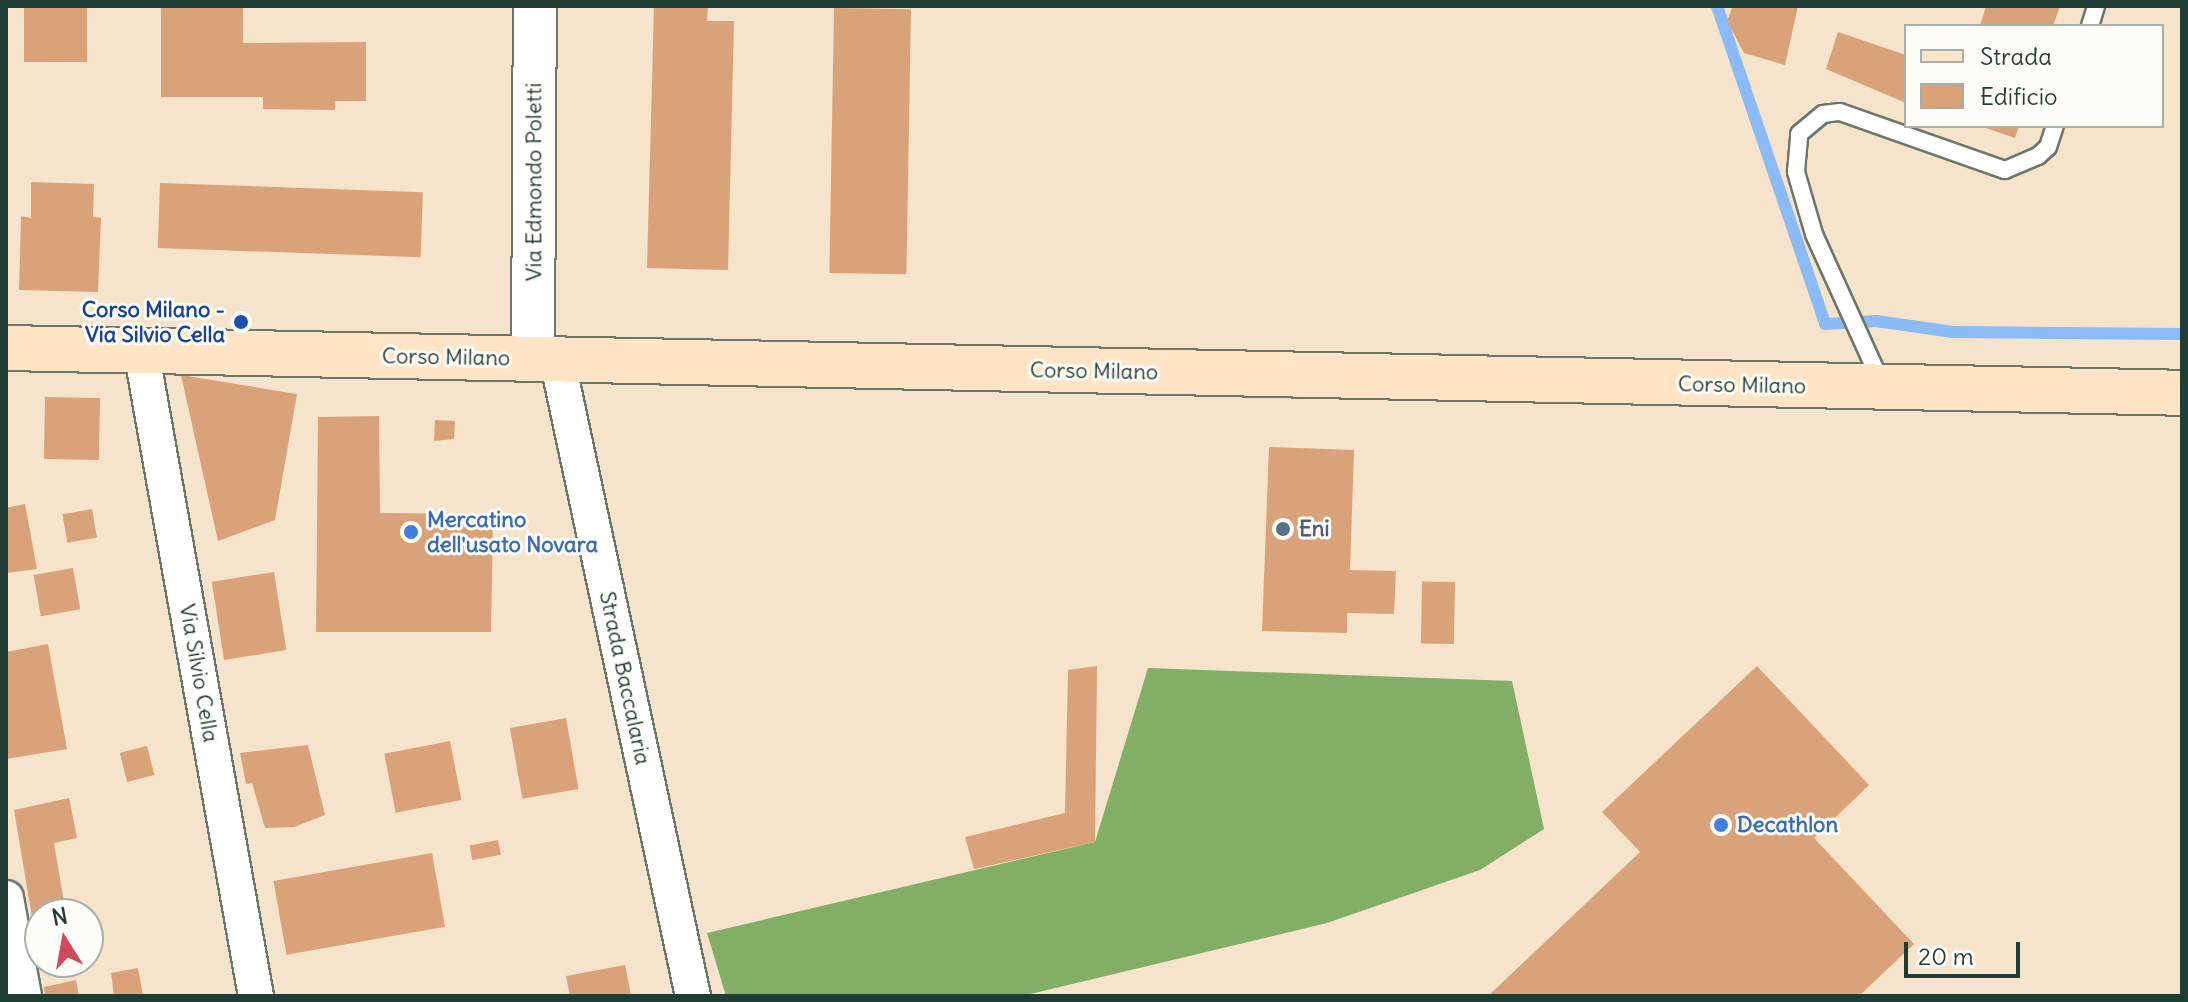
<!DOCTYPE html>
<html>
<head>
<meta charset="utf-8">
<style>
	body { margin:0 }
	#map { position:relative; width:2188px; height:1002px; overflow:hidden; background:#f6e3cb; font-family:Delius,sans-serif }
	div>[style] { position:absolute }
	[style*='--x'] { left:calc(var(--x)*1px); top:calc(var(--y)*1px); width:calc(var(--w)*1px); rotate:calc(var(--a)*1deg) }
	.forest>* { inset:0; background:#82ae66 }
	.stream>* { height:12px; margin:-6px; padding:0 6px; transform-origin:6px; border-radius:6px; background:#8abbf6 }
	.building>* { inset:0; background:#daa278; transform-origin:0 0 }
	.roads { filter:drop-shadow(2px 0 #6a7769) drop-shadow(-2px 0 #6a7769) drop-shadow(0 2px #6a7769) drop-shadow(0 -2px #6a7769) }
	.service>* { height:16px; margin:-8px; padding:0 8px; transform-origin:8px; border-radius:8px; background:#fff }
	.minor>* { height:34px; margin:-17px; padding:0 17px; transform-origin:17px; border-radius:17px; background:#fff }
	.tertiary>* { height:42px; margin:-21px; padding:0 21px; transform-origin:21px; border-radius:21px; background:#fff }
	.secondary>* { height:44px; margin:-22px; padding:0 22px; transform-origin:22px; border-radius:22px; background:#ffe4c6 }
	.dots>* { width:22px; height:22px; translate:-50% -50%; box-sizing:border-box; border:4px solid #fdfcf7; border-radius:50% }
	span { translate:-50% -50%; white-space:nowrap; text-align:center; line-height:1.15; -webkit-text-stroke:6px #fdfcf7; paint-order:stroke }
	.street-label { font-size:22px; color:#1f3d34 }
	.transit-label { font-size:22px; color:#164399; font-weight:700 }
	.right { translate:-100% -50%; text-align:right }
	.shop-label { font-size:22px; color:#366cbe; font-weight:700 }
	.left { translate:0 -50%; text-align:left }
	.service-label { font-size:22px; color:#4e5e75; font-weight:700 }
	.frame { position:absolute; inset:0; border:8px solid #1f3d34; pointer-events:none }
	.legend { position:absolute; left:1904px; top:24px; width:260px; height:104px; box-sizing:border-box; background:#fdfcf7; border:2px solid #a4b0a9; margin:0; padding:10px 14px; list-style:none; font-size:24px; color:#1f3d34 }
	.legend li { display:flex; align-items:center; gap:16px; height:40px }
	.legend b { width:40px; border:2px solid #a4b0a9 }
	.north { position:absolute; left:24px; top:898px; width:80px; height:80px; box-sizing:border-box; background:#fdfcf7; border:2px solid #a4b0a9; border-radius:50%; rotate:349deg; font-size:22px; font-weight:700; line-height:32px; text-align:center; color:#1f3d34 }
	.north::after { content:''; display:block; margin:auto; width:28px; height:36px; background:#d1495b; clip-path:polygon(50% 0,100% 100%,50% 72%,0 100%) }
	.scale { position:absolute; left:1904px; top:942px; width:116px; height:36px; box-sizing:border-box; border:4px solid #1f3d34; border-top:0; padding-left:10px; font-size:24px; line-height:28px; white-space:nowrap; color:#1f3d34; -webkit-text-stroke:6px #fdfcf7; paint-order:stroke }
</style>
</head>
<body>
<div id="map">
	<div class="forest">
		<i style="clip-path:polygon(1148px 668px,1512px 681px,1544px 829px,1480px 870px,1327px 923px,1022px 996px,726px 996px,707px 933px,1095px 842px)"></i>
	</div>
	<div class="stream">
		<i style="--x:1717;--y:6;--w:336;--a:71.2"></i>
		<i style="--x:1825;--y:324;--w:51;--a:-3.4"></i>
		<i style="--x:1876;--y:321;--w:78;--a:8.1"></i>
		<i style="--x:1953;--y:332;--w:229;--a:0.5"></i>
	</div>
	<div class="building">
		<i style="left:24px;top:6px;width:63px;height:56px"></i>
		<i style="clip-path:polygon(161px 6px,243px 6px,243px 43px,366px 42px,366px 101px,335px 101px,335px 110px,263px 109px,263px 97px,161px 97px)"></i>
		<i style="clip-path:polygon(654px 6px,708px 6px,707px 21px,734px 21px,728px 270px,647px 268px)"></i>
		<i style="clip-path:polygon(1733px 6px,1798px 6px,1785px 65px,1744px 53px,1727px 21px)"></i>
		<i style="clip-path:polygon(1986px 6px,2060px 6px,2053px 26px,1980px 26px)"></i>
		<i style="left:834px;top:8px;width:77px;height:265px;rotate:1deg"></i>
		<i style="clip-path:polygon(1838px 32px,1906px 55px,1906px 103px,1826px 69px)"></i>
		<i style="clip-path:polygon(1980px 126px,2019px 126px,2015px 138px)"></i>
		<i style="clip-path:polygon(31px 182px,94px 184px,93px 217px,101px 218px,98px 292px,19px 290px,21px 216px,31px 218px)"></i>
		<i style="left:160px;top:183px;width:263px;height:65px;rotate:2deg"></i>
		<i style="clip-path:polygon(181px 375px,297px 394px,275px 520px,218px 541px)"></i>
		<i style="left:45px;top:397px;width:55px;height:62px;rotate:1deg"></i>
		<i style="clip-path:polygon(379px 416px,380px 513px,493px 514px,491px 632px,316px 632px,318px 417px)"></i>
		<i style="clip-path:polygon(435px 420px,455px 421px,454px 439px,434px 441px)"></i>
		<i style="clip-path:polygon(1269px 447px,1354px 450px,1350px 570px,1396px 571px,1394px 614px,1347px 613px,1347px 633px,1262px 631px)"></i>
		<i style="clip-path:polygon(25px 504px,37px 569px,6px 573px,6px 508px)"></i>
		<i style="left:92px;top:509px;width:29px;height:30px;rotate:80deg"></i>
		<i style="left:73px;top:568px;width:42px;height:40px;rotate:80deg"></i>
		<i style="left:274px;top:572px;width:79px;height:63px;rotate:81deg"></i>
		<i style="left:1455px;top:582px;width:62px;height:33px;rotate:91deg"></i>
		<i style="clip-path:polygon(48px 644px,67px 749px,6px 759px,6px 652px)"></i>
		<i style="clip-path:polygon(1097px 666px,1095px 842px,974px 869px,965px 837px,1065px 813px,1068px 670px)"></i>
		<i style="clip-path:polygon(1757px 666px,1869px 785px,1814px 838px,1914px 944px,1859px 996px,1488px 996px,1640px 852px,1602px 812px)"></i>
		<i style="left:566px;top:718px;width:72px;height:57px;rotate:80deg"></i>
		<i style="left:450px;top:741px;width:60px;height:67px;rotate:79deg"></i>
		<i style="clip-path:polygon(308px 745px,325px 815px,294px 827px,265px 828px,252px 783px,246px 784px,240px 753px)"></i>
		<i style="left:147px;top:746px;width:30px;height:28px;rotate:76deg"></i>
		<i style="clip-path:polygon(69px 798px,77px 838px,54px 843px,66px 914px,40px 914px,40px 935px,35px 935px,14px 810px)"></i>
		<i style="left:498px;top:840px;width:15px;height:29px;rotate:79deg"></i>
		<i style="left:432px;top:853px;width:75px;height:161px;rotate:80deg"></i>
		<i style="clip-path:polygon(625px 965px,631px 996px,570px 996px,566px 976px)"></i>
		<i style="clip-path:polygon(138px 968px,143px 996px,114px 996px,111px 973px)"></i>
		<i style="clip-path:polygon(76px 980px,79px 996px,45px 996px,44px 987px)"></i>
	</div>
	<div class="roads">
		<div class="service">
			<i style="--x:2090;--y:26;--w:21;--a:-73"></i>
			<i style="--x:1881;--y:382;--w:162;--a:-114.4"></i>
			<i style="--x:1814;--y:234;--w:65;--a:-106.2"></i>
			<i style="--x:1796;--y:172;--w:38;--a:-85"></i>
			<i style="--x:1799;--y:134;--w:31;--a:-40"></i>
			<i style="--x:1823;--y:114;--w:17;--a:-7"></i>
			<i style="--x:1840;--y:112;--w:175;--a:19.4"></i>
			<i style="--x:2005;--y:170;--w:36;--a:-23"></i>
			<i style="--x:2038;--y:156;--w:13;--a:-42"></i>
			<i style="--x:2048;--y:147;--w:22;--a:-72"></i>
		</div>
		<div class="minor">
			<i style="--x:141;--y:350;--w:656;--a:79.91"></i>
			<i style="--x:557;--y:359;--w:651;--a:77.95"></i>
			<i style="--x:6;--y:898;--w:100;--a:79.6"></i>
		</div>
		<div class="tertiary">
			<i style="--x:533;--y:359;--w:353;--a:-89.7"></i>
		</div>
		<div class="secondary">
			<i style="--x:6;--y:348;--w:2176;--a:1.18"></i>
		</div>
	</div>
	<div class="dots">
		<i style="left:241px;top:322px;background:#1a4fb4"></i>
		<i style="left:1283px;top:529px;background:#5c6f8a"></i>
		<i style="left:411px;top:532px;background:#3f7fe0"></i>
		<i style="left:1721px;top:825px;background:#3f7fe0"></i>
	</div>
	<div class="street-label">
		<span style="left:534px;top:182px;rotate:-90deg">Via Edmondo Poletti</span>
		<span style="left:446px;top:357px;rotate:1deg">Corso Milano</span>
		<span style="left:1094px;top:371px;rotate:1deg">Corso Milano</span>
		<span style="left:1742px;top:385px;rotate:1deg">Corso Milano</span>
		<span style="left:199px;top:673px;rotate:80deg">Via Silvio Cella</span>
		<span style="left:625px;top:678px;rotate:78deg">Strada Baccalaria</span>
	</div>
	<div class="transit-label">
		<span class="right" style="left:225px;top:322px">Corso Milano -<br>Via Silvio Cella</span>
	</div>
	<div class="shop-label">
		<span class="left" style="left:427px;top:532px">Mercatino<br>dell'usato Novara</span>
		<span class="left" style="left:1737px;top:825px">Decathlon</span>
	</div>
	<div class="service-label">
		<span class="left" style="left:1299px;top:529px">Eni</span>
	</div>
	<div class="frame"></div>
	<ul class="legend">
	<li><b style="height:10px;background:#ffe4c6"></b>Strada</li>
	<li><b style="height:22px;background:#daa278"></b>Edificio</li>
	</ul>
	<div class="north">N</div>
	<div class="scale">20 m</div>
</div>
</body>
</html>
